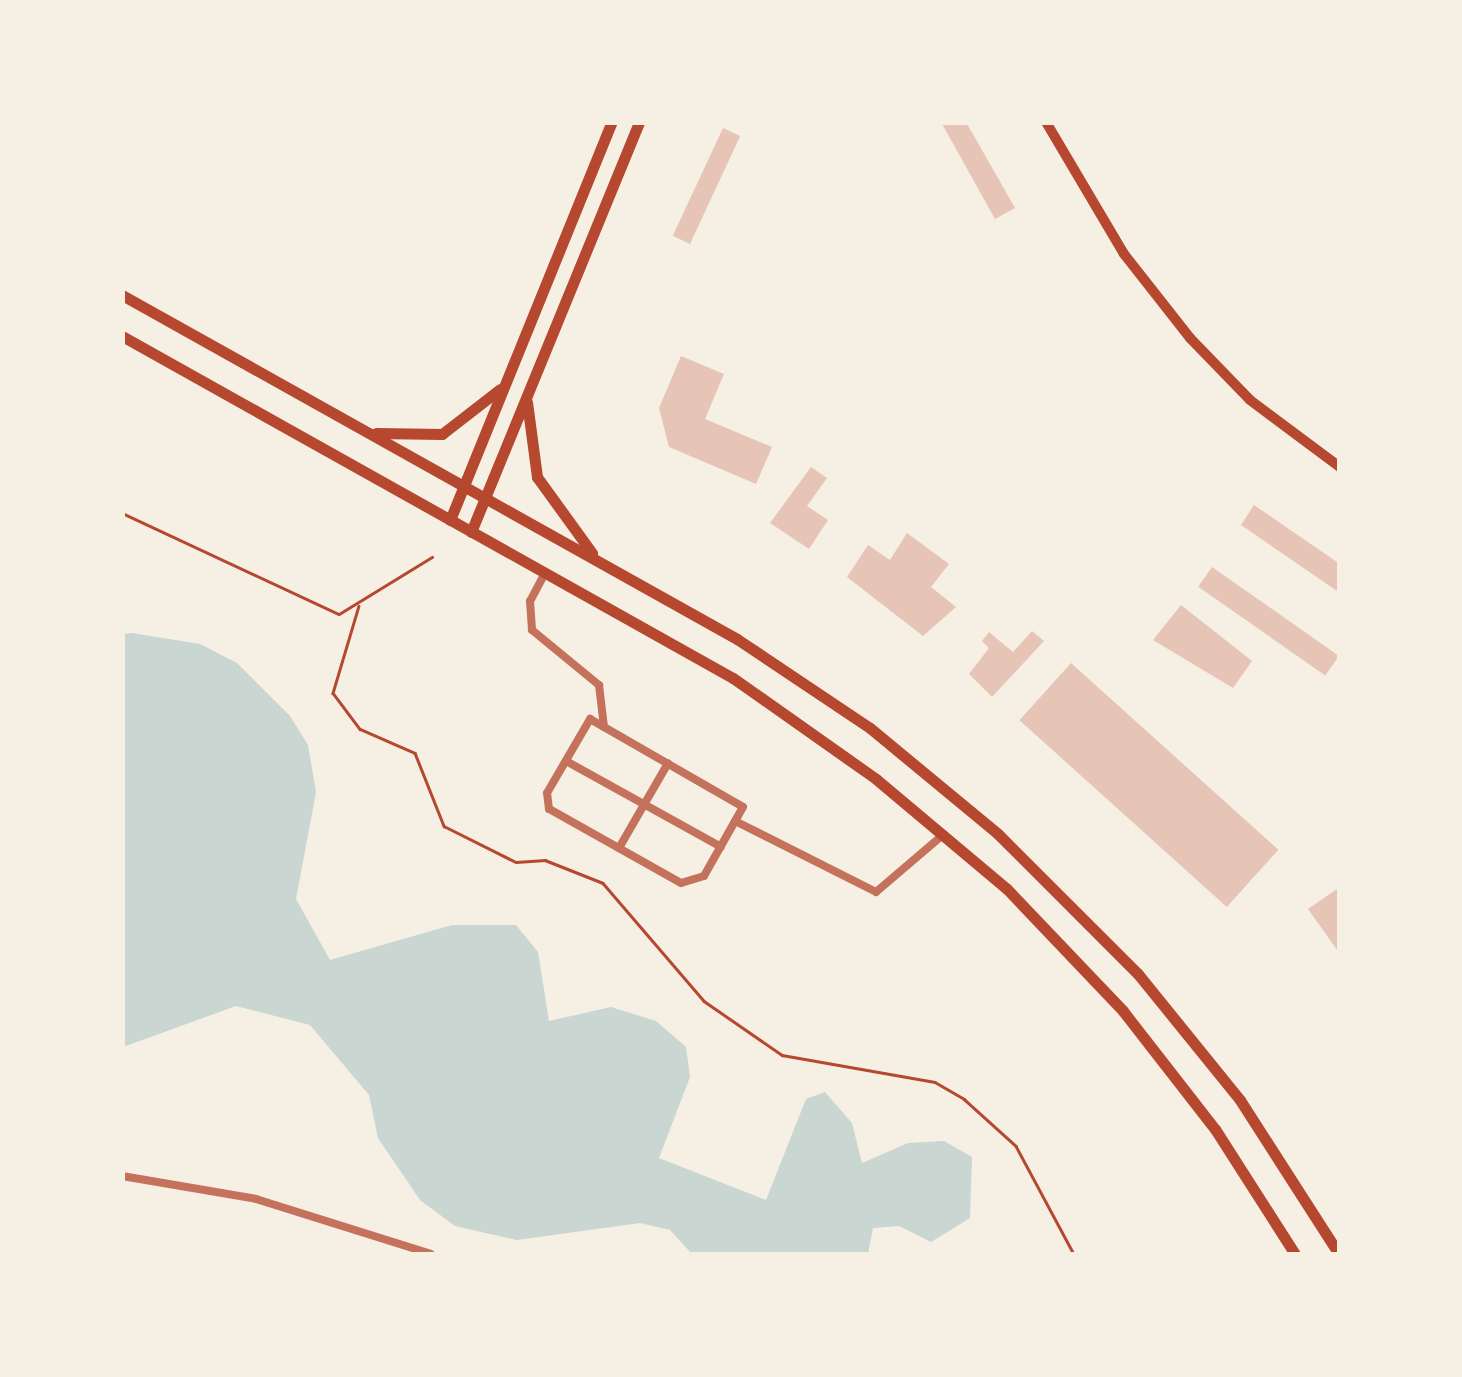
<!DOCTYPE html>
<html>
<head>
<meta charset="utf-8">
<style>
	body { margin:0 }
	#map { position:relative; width:1462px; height:1377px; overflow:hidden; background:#f6efe4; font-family:Lato,sans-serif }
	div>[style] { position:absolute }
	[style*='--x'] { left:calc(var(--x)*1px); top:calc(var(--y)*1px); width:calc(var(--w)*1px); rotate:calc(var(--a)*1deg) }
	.water>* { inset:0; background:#c9d6d2 }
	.building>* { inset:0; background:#e6c5b7; transform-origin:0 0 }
	.path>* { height:2.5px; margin:-1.25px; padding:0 1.25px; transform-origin:1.25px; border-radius:1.25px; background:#b5482f }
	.minor>* { height:8px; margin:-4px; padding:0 4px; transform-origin:4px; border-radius:4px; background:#c5725c }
	.secondary>* { height:10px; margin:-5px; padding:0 5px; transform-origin:5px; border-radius:5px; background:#b5482f }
	.primary>* { height:11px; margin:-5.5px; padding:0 5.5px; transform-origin:5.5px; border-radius:5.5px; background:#b5482f }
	span { translate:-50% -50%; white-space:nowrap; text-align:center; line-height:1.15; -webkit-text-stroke:8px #f6efe4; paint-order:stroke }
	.frame { position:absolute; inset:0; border:125px solid #f6efe4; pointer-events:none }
</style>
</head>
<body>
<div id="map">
	<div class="water">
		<i style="clip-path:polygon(132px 633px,200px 644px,237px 663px,290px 716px,308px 745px,316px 792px,296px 899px,330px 960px,452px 925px,516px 925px,538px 952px,549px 1021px,611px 1007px,656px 1021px,686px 1047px,690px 1077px,659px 1158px,766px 1200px,806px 1099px,825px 1092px,852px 1123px,862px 1163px,908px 1143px,944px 1141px,972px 1157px,970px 1218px,931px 1242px,899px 1226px,873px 1228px,868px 1254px,692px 1254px,670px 1230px,640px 1223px,517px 1240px,455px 1226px,420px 1200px,378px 1138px,369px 1095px,310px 1025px,236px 1006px,123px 1047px,122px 634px)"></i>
	</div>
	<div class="building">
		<i style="clip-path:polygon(941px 122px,966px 122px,1015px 208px,995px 219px)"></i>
		<i style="left:723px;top:128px;width:19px;height:119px;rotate:25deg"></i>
		<i style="clip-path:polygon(681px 356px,724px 374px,705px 419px,772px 447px,756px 484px,669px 447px,659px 408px)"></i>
		<i style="clip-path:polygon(811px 467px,827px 478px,807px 506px,828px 520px,809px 549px,770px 523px)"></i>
		<i style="clip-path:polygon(1254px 505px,1340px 564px,1340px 593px,1241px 525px)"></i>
		<i style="clip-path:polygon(907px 533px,949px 564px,931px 587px,956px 607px,923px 636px,847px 577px,868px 545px,890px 560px)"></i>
		<i style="left:1212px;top:567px;width:155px;height:24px;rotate:35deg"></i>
		<i style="clip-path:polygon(1181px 605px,1252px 661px,1233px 688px,1153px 640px)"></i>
		<i style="clip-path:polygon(1032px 631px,1044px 641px,992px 697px,969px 674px,989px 648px,982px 641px,989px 632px,1013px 652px)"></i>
		<i style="left:1071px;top:663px;width:279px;height:77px;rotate:42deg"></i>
		<i style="clip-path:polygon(1340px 887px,1340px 954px,1308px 909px)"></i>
	</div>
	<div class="path">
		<i style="--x:122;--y:513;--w:239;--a:25"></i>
		<i style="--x:339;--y:614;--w:109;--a:-31.5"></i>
		<i style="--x:359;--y:606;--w:91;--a:106.6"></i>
		<i style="--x:333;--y:693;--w:45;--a:53.1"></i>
		<i style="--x:360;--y:729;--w:60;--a:23.6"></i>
		<i style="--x:415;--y:753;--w:79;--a:68.3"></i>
		<i style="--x:444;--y:826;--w:80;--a:26.6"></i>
		<i style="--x:516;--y:862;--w:29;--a:-4"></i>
		<i style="--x:545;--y:860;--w:62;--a:21.6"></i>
		<i style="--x:603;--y:883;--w:155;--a:49.4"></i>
		<i style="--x:704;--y:1001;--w:95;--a:34.7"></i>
		<i style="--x:782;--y:1055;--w:155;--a:10"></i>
		<i style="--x:935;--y:1082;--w:34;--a:30"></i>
		<i style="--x:964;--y:1099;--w:70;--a:42.1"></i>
		<i style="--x:1016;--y:1146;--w:123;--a:61.8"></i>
	</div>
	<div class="minor">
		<i style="--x:545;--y:573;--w:32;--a:118"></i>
		<i style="--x:530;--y:601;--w:29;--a:86"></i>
		<i style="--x:532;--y:630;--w:87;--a:39.4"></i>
		<i style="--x:599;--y:685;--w:42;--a:83.2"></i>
		<i style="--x:604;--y:727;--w:160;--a:29.9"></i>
		<i style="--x:743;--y:807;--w:79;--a:119.5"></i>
		<i style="--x:704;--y:876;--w:24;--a:163"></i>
		<i style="--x:681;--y:883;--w:151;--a:-150.7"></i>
		<i style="--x:549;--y:809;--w:16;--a:-97"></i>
		<i style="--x:547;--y:793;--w:86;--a:-59.8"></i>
		<i style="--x:590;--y:719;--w:16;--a:30"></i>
		<i style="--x:566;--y:761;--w:177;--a:29"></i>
		<i style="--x:735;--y:821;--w:158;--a:26.7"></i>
		<i style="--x:876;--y:892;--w:89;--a:-40.5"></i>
		<i style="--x:619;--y:848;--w:98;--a:-60"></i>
		<i style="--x:122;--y:1176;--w:136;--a:9.7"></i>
		<i style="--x:256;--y:1199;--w:183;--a:17.4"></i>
	</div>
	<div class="secondary">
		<i style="--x:1046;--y:122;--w:153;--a:59.4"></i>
		<i style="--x:1124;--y:254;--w:107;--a:51.8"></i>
		<i style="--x:1190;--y:338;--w:86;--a:45.9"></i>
		<i style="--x:1250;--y:400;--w:112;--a:36.7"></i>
	</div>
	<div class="primary">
		<i style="--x:122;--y:295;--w:705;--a:29.22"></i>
		<i style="--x:737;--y:639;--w:160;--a:33.8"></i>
		<i style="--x:870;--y:728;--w:166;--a:39.6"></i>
		<i style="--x:998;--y:834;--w:198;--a:45"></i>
		<i style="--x:1138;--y:974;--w:162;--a:51"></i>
		<i style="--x:1240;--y:1100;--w:183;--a:57.3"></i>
		<i style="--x:122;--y:336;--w:700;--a:29.24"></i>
		<i style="--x:733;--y:678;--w:175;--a:35.2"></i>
		<i style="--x:876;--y:779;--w:171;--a:40"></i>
		<i style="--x:1007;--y:889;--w:168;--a:46.4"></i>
		<i style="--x:1123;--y:1011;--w:150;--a:52.1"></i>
		<i style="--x:1215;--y:1129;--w:148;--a:57.4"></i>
		<i style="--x:527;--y:402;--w:76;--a:82.4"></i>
		<i style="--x:537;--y:477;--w:94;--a:54.1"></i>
		<i style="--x:376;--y:433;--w:66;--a:0.9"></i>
		<i style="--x:442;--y:434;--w:73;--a:-37.8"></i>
		<i style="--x:450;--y:520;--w:430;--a:-67.9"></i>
		<i style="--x:471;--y:532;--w:443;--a:-67.7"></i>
	</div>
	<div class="frame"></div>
</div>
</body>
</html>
